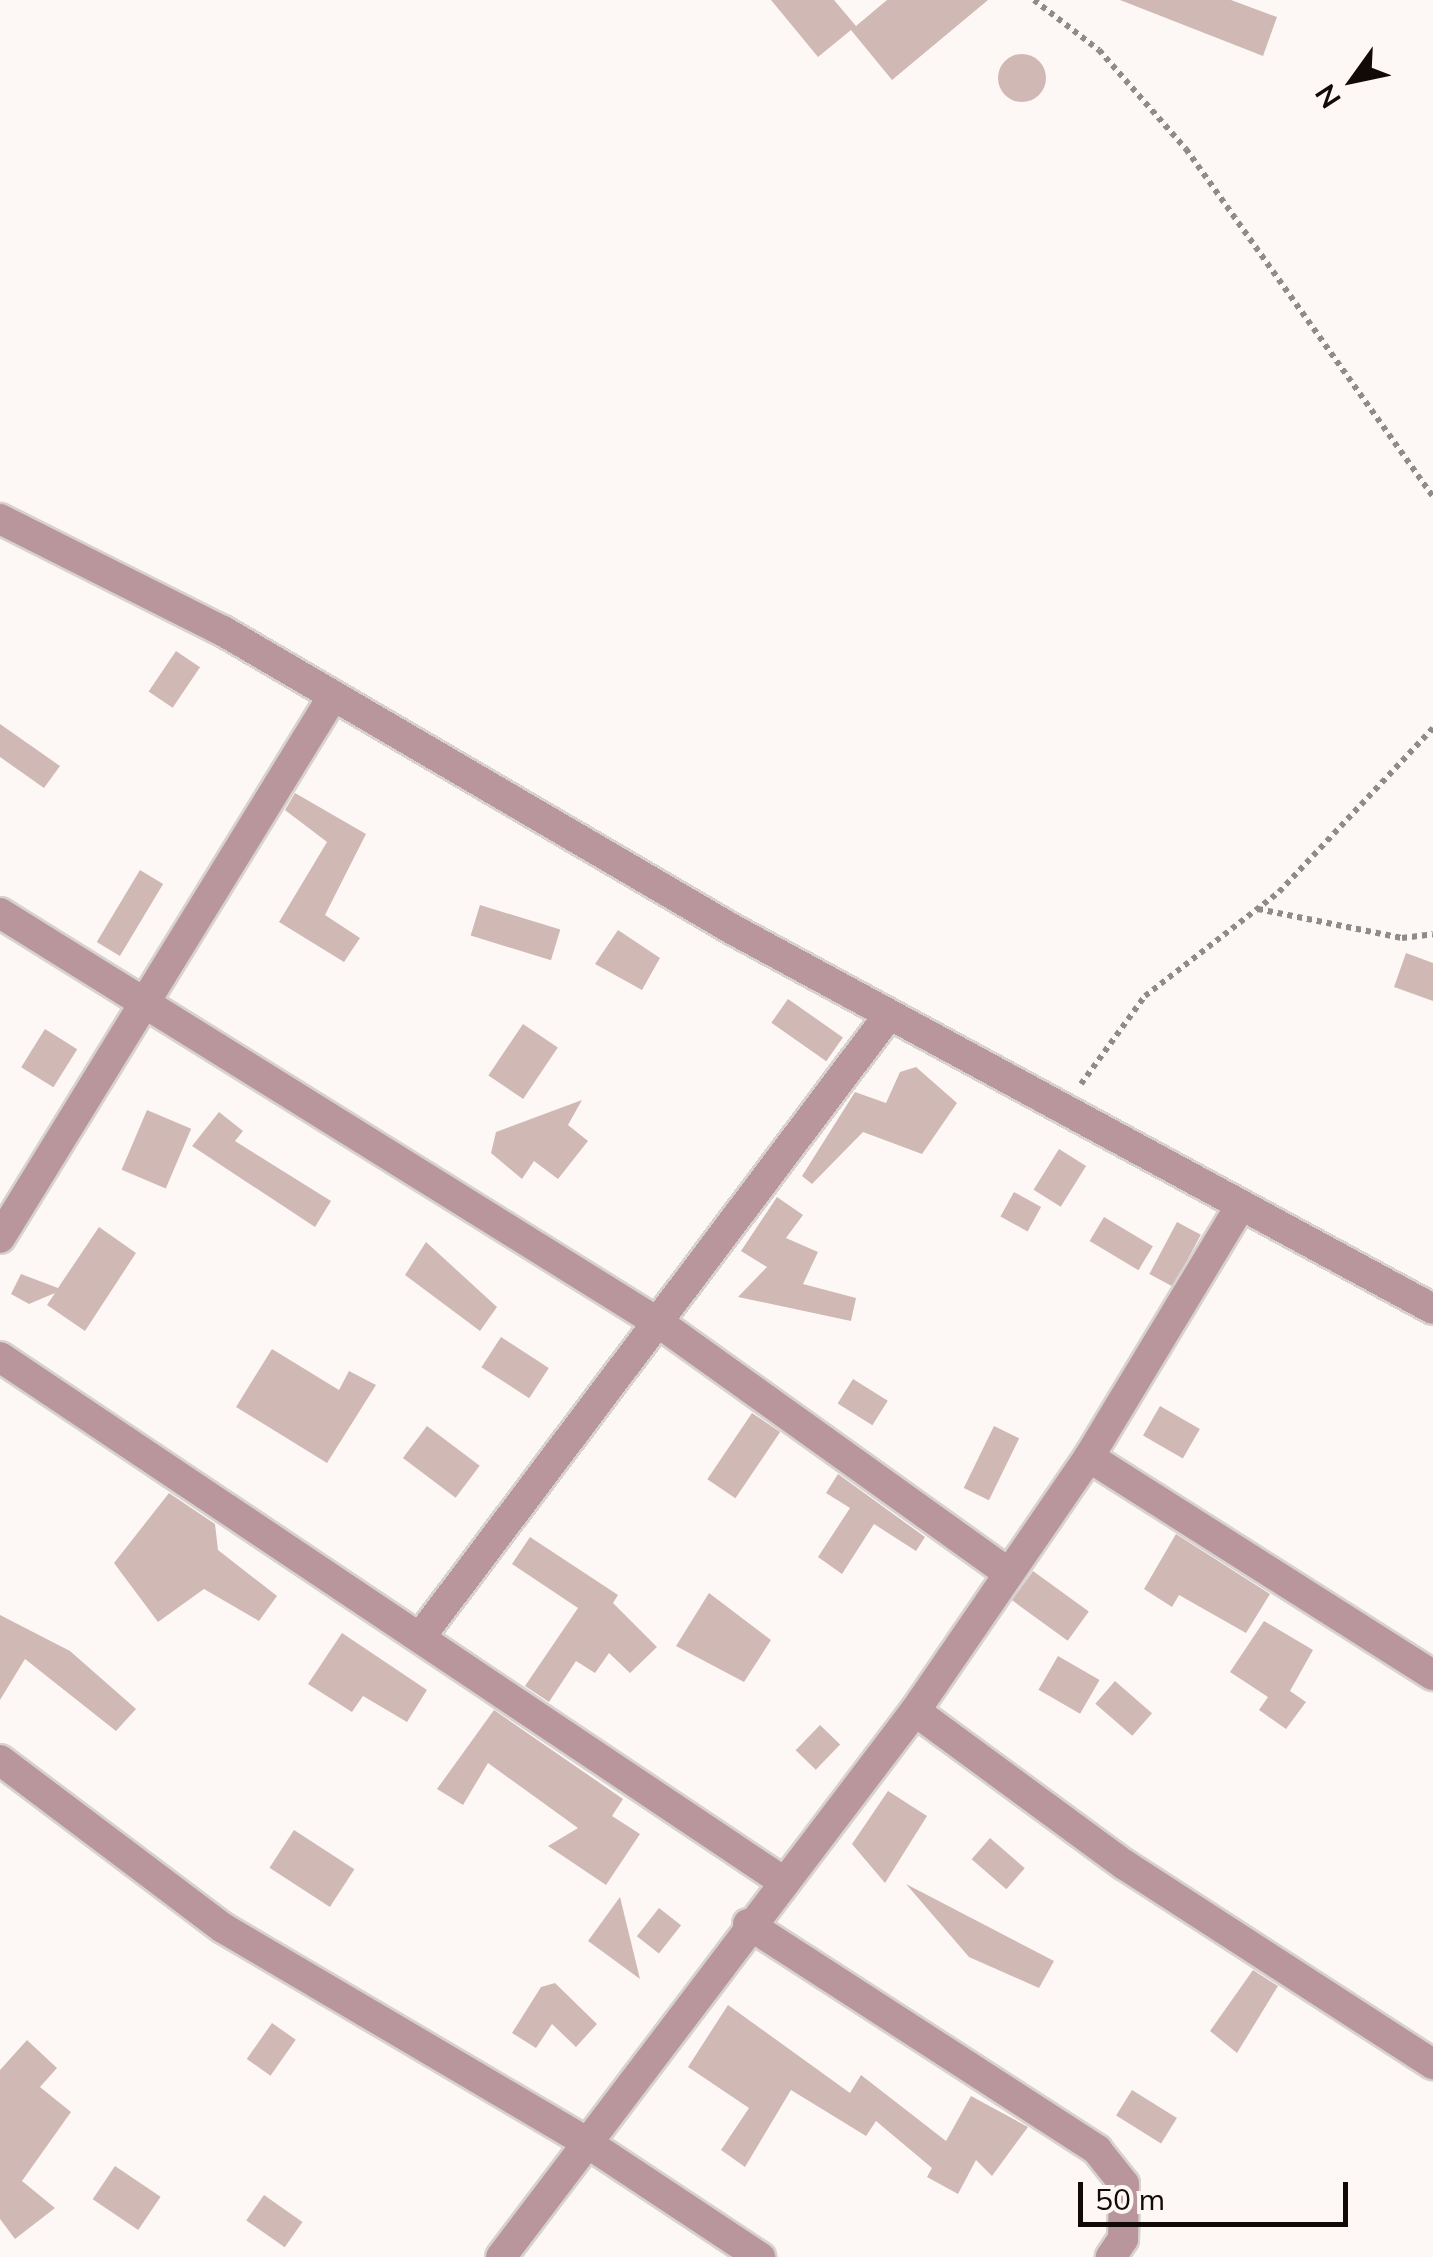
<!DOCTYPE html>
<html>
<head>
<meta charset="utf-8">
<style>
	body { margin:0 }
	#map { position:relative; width:1433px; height:2257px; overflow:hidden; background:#fdf8f6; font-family:Mulish,sans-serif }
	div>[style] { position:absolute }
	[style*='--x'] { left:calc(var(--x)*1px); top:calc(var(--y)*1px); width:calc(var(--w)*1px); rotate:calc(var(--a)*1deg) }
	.building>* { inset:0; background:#d0b9b4; transform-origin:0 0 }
	.round { border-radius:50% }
	.path>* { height:6px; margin-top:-3px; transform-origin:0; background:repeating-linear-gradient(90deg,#908a88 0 5px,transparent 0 10px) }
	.roads { filter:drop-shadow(2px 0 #d7d2d0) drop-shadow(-2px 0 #d7d2d0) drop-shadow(0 2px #d7d2d0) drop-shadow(0 -2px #d7d2d0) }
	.street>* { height:30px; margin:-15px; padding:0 15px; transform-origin:15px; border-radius:15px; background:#b9969b }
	span { translate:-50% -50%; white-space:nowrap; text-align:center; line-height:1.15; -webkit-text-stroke:10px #fdf8f6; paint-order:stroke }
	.north { position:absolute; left:1303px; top:30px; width:100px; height:100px; -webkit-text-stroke:8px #fdf8f6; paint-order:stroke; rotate:237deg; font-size:28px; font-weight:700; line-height:40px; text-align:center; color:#110a07 }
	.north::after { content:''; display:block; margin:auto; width:35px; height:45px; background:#110a07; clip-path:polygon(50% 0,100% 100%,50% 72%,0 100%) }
	.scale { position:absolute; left:1078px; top:2182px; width:270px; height:45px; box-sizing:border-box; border:5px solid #110a07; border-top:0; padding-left:12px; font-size:30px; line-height:35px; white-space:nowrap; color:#110a07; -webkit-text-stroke:8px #fdf8f6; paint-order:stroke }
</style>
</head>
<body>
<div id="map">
	<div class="building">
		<i style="clip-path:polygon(771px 0,834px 0,856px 26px,887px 0,988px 0,892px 80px,851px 30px,818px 57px)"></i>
		<i style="clip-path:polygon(1120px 0,1231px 0,1277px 17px,1263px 56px)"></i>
		<i class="round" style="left:998px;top:54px;width:48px;height:48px"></i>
		<i style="left:176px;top:651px;width:29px;height:49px;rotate:34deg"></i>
		<i style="clip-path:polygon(0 724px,60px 766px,44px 788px,0 757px)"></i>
		<i style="clip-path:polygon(295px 793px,366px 834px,325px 915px,360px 938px,344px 962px,279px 922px,327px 842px,285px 810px)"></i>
		<i style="left:140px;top:870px;width:27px;height:84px;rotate:31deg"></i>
		<i style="left:480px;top:905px;width:84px;height:32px;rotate:17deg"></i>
		<i style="clip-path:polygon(618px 930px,660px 958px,642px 990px,595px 964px)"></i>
		<i style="clip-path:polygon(1406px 953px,1433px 963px,1433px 1001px,1394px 987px)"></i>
		<i style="left:788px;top:999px;width:67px;height:29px;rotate:35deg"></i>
		<i style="left:523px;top:1024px;width:42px;height:62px;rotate:34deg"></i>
		<i style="left:45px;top:1029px;width:38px;height:45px;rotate:32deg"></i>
		<i style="clip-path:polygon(916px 1067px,957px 1103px,922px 1154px,863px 1132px,812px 1184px,802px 1176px,855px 1092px,886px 1103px,900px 1072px)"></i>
		<i style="clip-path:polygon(582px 1100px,568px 1125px,588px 1141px,558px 1179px,534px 1161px,522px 1179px,491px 1153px,496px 1132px)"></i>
		<i style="left:147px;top:1110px;width:48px;height:65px;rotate:23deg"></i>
		<i style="clip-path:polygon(219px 1112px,243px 1131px,235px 1141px,331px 1201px,315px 1227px,192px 1146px)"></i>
		<i style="left:1059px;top:1149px;width:32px;height:48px;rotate:32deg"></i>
		<i style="left:1014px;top:1192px;width:31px;height:28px;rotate:29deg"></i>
		<i style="clip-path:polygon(777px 1197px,803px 1215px,786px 1238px,818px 1252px,803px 1284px,856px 1298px,851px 1321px,738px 1297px,767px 1267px,741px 1251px)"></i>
		<i style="left:1104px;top:1217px;width:57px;height:28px;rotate:31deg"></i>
		<i style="left:1177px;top:1222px;width:27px;height:59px;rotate:28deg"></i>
		<i style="clip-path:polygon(99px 1227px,136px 1253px,85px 1331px,47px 1305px,55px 1293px,29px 1304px,11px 1294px,21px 1274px,58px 1288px)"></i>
		<i style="clip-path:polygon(426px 1242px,497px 1307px,480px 1331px,405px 1275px)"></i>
		<i style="left:501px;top:1337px;width:57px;height:36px;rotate:33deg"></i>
		<i style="clip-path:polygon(272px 1349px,339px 1390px,349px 1371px,376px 1385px,327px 1463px,236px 1407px)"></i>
		<i style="left:853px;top:1379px;width:41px;height:29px;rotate:32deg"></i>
		<i style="left:1160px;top:1406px;width:46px;height:34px;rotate:30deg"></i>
		<i style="left:752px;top:1413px;width:34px;height:80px;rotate:34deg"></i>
		<i style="left:427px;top:1426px;width:66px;height:40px;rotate:37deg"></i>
		<i style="left:994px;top:1426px;width:28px;height:69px;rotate:26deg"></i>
		<i style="clip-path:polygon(838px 1474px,925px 1537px,916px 1551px,874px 1524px,842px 1574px,818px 1557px,850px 1508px,826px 1493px)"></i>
		<i style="clip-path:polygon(169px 1493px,215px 1524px,218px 1550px,277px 1596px,259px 1621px,204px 1589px,158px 1622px,114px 1563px)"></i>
		<i style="clip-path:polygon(1176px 1534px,1270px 1594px,1246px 1633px,1179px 1595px,1172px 1607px,1144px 1589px)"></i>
		<i style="clip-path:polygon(530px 1537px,618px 1595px,613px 1603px,657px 1647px,630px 1673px,609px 1653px,595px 1673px,576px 1661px,549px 1702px,525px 1686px,578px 1608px,512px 1564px)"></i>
		<i style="left:1033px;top:1571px;width:69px;height:36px;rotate:36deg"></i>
		<i style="clip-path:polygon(709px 1593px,771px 1640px,744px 1682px,676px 1646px)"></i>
		<i style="clip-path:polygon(0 1615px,70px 1651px,136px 1709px,116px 1731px,25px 1659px,0 1700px)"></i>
		<i style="clip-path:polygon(1264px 1621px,1313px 1650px,1290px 1691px,1306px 1702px,1286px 1729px,1259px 1710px,1268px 1697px,1230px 1672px)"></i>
		<i style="clip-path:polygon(342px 1633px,427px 1690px,407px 1722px,363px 1696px,352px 1712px,308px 1684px)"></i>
		<i style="left:1058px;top:1656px;width:48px;height:39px;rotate:30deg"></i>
		<i style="left:1115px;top:1681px;width:49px;height:30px;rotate:41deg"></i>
		<i style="clip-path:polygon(494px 1710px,623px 1799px,612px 1816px,640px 1834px,606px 1885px,548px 1846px,578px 1828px,488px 1763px,463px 1805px,437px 1789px)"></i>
		<i style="left:820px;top:1725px;width:28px;height:35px;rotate:44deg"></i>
		<i style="clip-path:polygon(888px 1791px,927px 1816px,885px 1883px,852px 1844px)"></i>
		<i style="left:294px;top:1830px;width:72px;height:45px;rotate:33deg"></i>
		<i style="left:990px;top:1838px;width:46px;height:28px;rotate:41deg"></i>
		<i style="clip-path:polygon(906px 1884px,1054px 1961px,1039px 1988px,969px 1957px)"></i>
		<i style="clip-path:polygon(620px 1897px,640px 1979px,588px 1941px)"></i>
		<i style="left:659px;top:1908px;width:28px;height:36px;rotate:38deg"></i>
		<i style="clip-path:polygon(1253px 1970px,1278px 1986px,1237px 2053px,1210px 2031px)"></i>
		<i style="clip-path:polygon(555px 1983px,597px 2024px,576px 2047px,552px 2024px,536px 2048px,512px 2033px,541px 1987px)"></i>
		<i style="clip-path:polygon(728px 2005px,850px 2093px,861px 2075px,946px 2141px,971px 2096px,1028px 2127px,992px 2176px,976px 2160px,958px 2194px,927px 2177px,932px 2168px,876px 2121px,866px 2136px,791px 2090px,745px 2167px,721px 2150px,749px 2108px,688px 2067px)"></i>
		<i style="left:272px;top:2023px;width:29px;height:44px;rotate:35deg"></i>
		<i style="clip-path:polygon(27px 2040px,57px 2068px,40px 2087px,71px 2112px,22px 2181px,55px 2208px,15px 2239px,0 2219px,0 2070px)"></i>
		<i style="left:1132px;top:2090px;width:53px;height:30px;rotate:32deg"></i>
		<i style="left:115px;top:2166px;width:55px;height:40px;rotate:34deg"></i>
		<i style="left:264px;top:2195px;width:47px;height:31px;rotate:35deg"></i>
	</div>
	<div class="path">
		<i style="--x:1034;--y:0;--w:82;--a:37.6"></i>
		<i style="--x:1099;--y:50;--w:132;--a:48.7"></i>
		<i style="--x:1186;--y:149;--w:427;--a:54.6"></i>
		<i style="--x:1258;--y:909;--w:147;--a:11.4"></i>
		<i style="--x:1402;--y:938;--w:31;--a:-7"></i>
		<i style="--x:1081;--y:1084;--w:109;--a:-54"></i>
		<i style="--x:1145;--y:996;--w:170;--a:-37.8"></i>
		<i style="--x:1279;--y:892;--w:225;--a:-46.8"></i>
	</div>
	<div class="roads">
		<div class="street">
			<i style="--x:0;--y:519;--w:250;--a:26.7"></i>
			<i style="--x:223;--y:631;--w:590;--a:30.35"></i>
			<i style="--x:732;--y:929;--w:797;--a:28.46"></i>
			<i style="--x:0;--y:913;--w:780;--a:31.9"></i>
			<i style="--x:662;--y:1325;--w:426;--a:35.6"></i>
			<i style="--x:0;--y:1238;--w:636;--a:-58.43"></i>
			<i style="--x:0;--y:1357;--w:940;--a:33.81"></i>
			<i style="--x:1089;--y:1457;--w:407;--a:32.4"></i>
			<i style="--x:421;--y:1636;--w:776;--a:-53.01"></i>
			<i style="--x:915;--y:1711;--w:260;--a:36.3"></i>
			<i style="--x:1125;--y:1865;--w:367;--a:32.9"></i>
			<i style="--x:0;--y:1760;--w:279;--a:37"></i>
			<i style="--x:223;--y:1928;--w:421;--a:30.5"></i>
			<i style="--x:586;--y:2142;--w:209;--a:33.5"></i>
			<i style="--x:748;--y:1924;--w:416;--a:32.9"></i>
			<i style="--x:1097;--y:2150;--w:43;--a:51.5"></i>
			<i style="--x:1124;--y:2184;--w:55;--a:91"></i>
			<i style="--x:1123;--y:2239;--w:22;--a:124"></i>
			<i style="--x:501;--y:2257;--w:685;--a:-52.83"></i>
			<i style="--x:915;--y:1711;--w:308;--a:-55.6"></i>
			<i style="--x:1089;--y:1457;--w:291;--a:-58.9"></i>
		</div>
	</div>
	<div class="north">N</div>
	<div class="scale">50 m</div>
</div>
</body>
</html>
